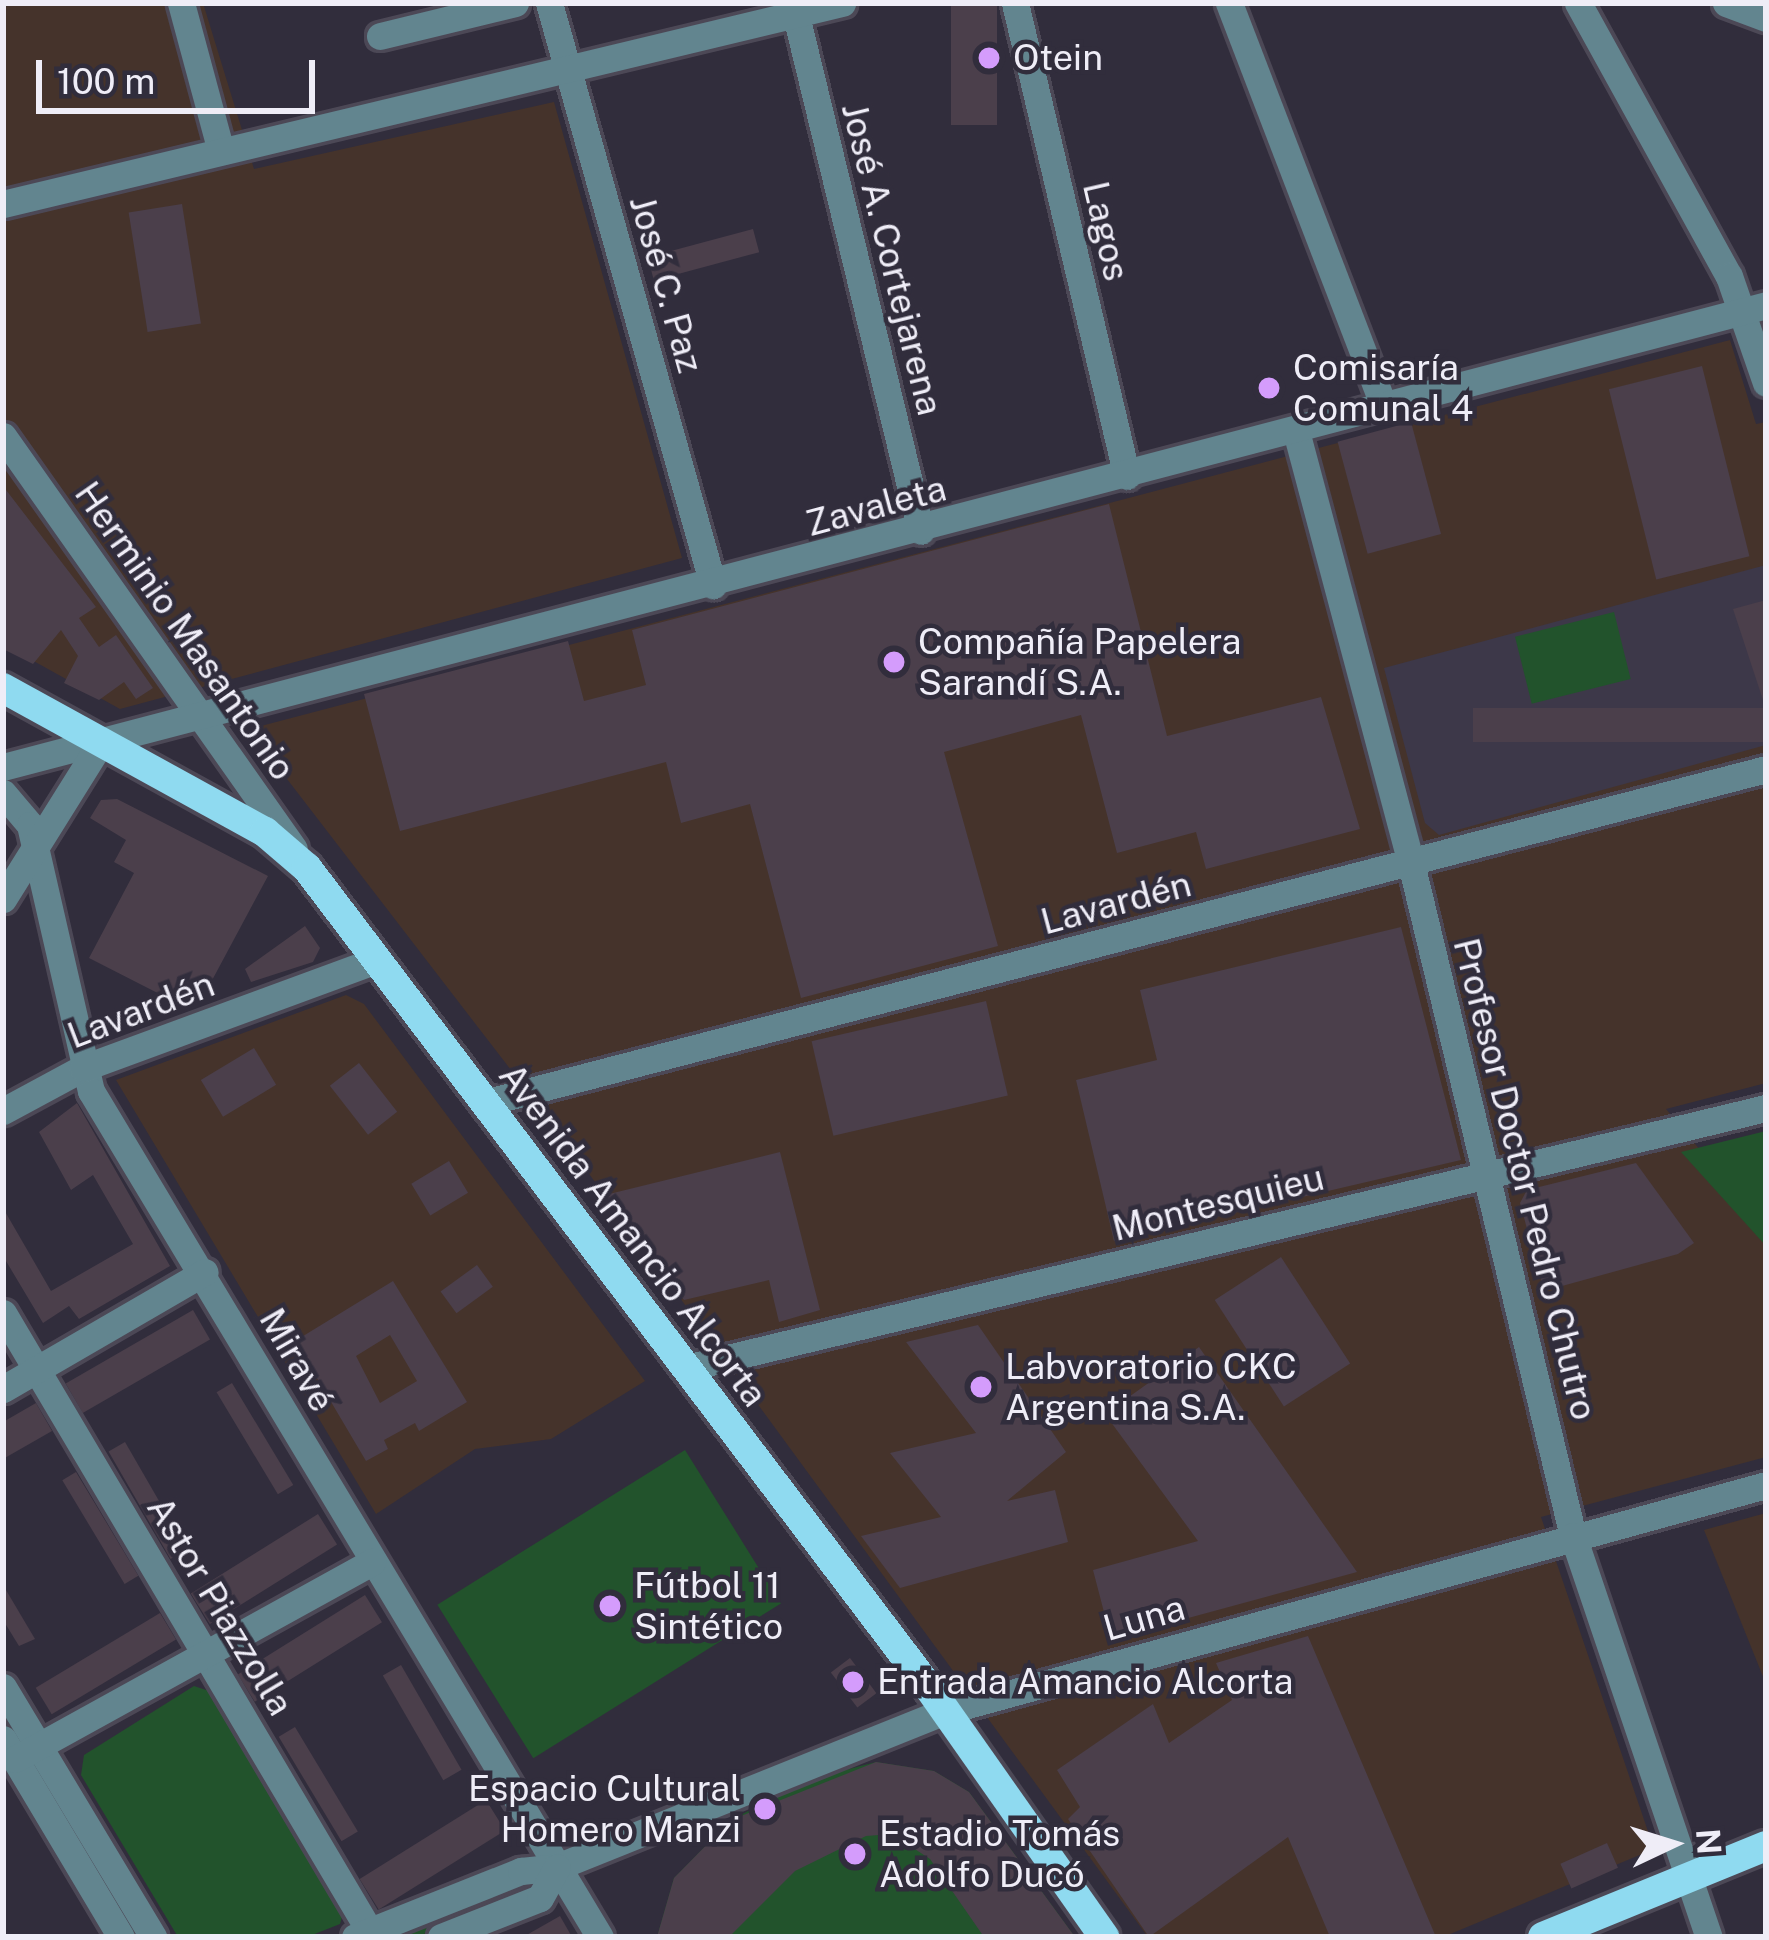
<!DOCTYPE html>
<html>
<head>
<meta charset="utf-8">
<style>
	body { margin:0 }
	#map { position:relative; width:1769px; height:1940px; overflow:hidden; background:#312d3c; font-family:"Public Sans",sans-serif }
	div>[style] { position:absolute }
	[style*='--x'] { left:calc(var(--x)*1px); top:calc(var(--y)*1px); width:calc(var(--w)*1px); rotate:calc(var(--a)*1deg) }
	.industrial>* { inset:0; background:#45332b }
	.education>* { inset:0; background:#3d3849 }
	.green>* { inset:0; background:#22532c; transform-origin:0 0 }
	.building>* { inset:0; background:#4b3f4b; transform-origin:0 0 }
	.roads { filter:drop-shadow(3px 0 #4c4856) drop-shadow(-3px 0 #4c4856) drop-shadow(0 3px #4c4856) drop-shadow(0 -3px #4c4856) }
	.minor>* { height:27px; margin:-13.5px; padding:0 13.5px; transform-origin:13.5px; border-radius:13.5px; background:#62858f }
	.major>* { height:30px; margin:-15px; padding:0 15px; transform-origin:15px; border-radius:15px; background:#8fdaf0 }
	.dots>* { width:33px; height:33px; translate:-50% -50%; box-sizing:border-box; border:6px solid #312d3c; border-radius:50% }
	span { translate:-50% -50%; white-space:nowrap; text-align:center; line-height:1.15; -webkit-text-stroke:9px #312d3c; paint-order:stroke }
	.poi-label { font-size:36px; color:#efedf7 }
	.left { translate:0 -50%; text-align:left }
	.right { translate:-100% -50%; text-align:right }
	.street-label { font-size:36px; color:#efedf7 }
	.frame { position:absolute; inset:0; border:6px solid #efedf7; pointer-events:none }
	.north { position:absolute; left:1613px; top:1784px; width:120px; height:120px; -webkit-text-stroke:9px #312d3c; paint-order:stroke; rotate:86deg; font-size:33px; font-weight:700; line-height:48px; text-align:center; color:#efedf7 }
	.north::after { content:''; display:block; margin:auto; width:42px; height:54px; background:#efedf7; clip-path:polygon(50% 0,100% 100%,50% 72%,0 100%) }
	.scale { position:absolute; left:36px; top:60px; width:279px; height:54px; box-sizing:border-box; border:6px solid #efedf7; border-top:0; padding-left:15px; font-size:36px; line-height:42px; white-space:nowrap; color:#efedf7; -webkit-text-stroke:9px #312d3c; paint-order:stroke }
</style>
</head>
<body>
<div id="map">
	<div class="industrial">
		<i style="clip-path:polygon(3px 3px,203px 3px,254px 169px,554px 102px,682px 558px,120px 709px,3px 644px)"></i>
		<i style="clip-path:polygon(1730px 340px,1756px 424px,1766px 422px,1766px 1083px,1666px 1109px,1766px 1229px,1766px 1457px,1541px 1517px,1654px 1849px,1443px 1937px,1148px 1937px,554px 1126px,257px 740px,261px 726px)"></i>
		<i style="clip-path:polygon(346px 995px,364px 1004px,645px 1381px,551px 1439px,475px 1449px,376px 1514px,116px 1080px)"></i>
		<i style="clip-path:polygon(1766px 1513px,1766px 1684px,1704px 1530px)"></i>
	</div>
	<div class="education">
		<i style="clip-path:polygon(1766px 565px,1766px 745px,1439px 835px,1425px 823px,1384px 668px)"></i>
	</div>
	<div class="green">
		<i style="left:1614px;top:612px;width:69px;height:102px;rotate:76deg"></i>
		<i style="clip-path:polygon(1766px 1131px,1766px 1246px,1681px 1152px)"></i>
		<i style="left:685px;top:1450px;width:181px;height:292px;rotate:58deg"></i>
		<i style="clip-path:polygon(194px 1686px,218px 1694px,344px 1910px,340px 1924px,307px 1937px,178px 1937px,81px 1775px,84px 1755px)"></i>
		<i style="clip-path:polygon(876px 1762px,934px 1771px,969px 1792px,1075px 1937px,657px 1937px,674px 1878px,731px 1820px,811px 1779px)"></i>
		<i style="clip-path:polygon(525px 1880px,531px 1892px,416px 1937px,380px 1937px)"></i>
	</div>
	<div class="building">
		<i style="left:951px;top:3px;width:46px;height:122px"></i>
		<i style="left:182px;top:204px;width:121px;height:54px;rotate:81deg"></i>
		<i style="left:753px;top:229px;width:24px;height:109px;rotate:75deg"></i>
		<i style="left:1702px;top:366px;width:196px;height:96px;rotate:76deg"></i>
		<i style="left:1411px;top:422px;width:116px;height:76px;rotate:75deg"></i>
		<i style="clip-path:polygon(3px 486px,96px 607px,79px 618px,99px 647px,116px 635px,153px 688px,136px 699px,124px 682px,99px 700px,64px 683px,78px 656px,61px 630px,33px 664px,3px 649px)"></i>
		<i style="clip-path:polygon(1109px 504px,1167px 736px,1321px 697px,1360px 829px,1206px 869px,1196px 832px,1117px 853px,1081px 715px,944px 752px,998px 946px,801px 998px,750px 804px,681px 823px,666px 762px,400px 831px,364px 694px,568px 641px,584px 701px,646px 685px,632px 630px)"></i>
		<i style="clip-path:polygon(1766px 600px,1766px 700px,1763px 700px,1733px 609px)"></i>
		<i style="left:1766px;top:708px;width:34px;height:293px;rotate:90deg"></i>
		<i style="clip-path:polygon(117px 799px,268px 876px,202px 999px,185px 1007px,89px 958px,134px 873px,114px 862px,126px 840px,90px 818px,101px 800px)"></i>
		<i style="clip-path:polygon(305px 926px,320px 948px,313px 962px,251px 982px,245px 969px)"></i>
		<i style="clip-path:polygon(1401px 927px,1461px 1160px,1114px 1241px,1076px 1080px,1157px 1060px,1140px 990px)"></i>
		<i style="left:986px;top:1001px;width:97px;height:179px;rotate:77deg"></i>
		<i style="left:254px;top:1048px;width:43px;height:62px;rotate:59deg"></i>
		<i style="left:359px;top:1063px;width:62px;height:37px;rotate:52deg"></i>
		<i style="clip-path:polygon(77px 1103px,170px 1266px,79px 1319px,69px 1306px,43px 1323px,3px 1256px,3px 1208px,51px 1291px,133px 1244px,93px 1175px,71px 1190px,39px 1132px)"></i>
		<i style="clip-path:polygon(780px 1152px,820px 1310px,779px 1322px,769px 1280px,684px 1300px,601px 1196px)"></i>
		<i style="left:449px;top:1161px;width:37px;height:44px;rotate:59deg"></i>
		<i style="clip-path:polygon(1636px 1163px,1694px 1243px,1678px 1254px,1544px 1291px,1520px 1203px,1527px 1190px)"></i>
		<i style="left:1281px;top:1257px;width:127px;height:79px;rotate:57deg"></i>
		<i style="left:477px;top:1265px;width:27px;height:45px;rotate:54deg"></i>
		<i style="clip-path:polygon(evenodd,393px 1281px,467px 1402px,419px 1431px,415px 1423px,384px 1440px,388px 1449px,366px 1461px,295px 1341px,393px 1281px,390px 1335px,417px 1381px,380px 1403px,356px 1356px,390px 1335px)"></i>
		<i style="left:193px;top:1310px;width:34px;height:147px;rotate:60deg"></i>
		<i style="clip-path:polygon(978px 1325px,1066px 1452px,1007px 1501px,1055px 1490px,1068px 1542px,900px 1588px,861px 1536px,941px 1517px,890px 1453px,976px 1433px,906px 1342px)"></i>
		<i style="clip-path:polygon(1199px 1347px,1357px 1572px,1111px 1639px,1093px 1570px,1198px 1541px,1105px 1414px)"></i>
		<i style="left:232px;top:1383px;width:119px;height:18px;rotate:59deg"></i>
		<i style="clip-path:polygon(36px 1403px,52px 1431px,3px 1459px,3px 1422px)"></i>
		<i style="left:125px;top:1442px;width:124px;height:19px;rotate:60deg"></i>
		<i style="left:76px;top:1472px;width:121px;height:16px;rotate:59deg"></i>
		<i style="left:318px;top:1514px;width:36px;height:150px;rotate:58deg"></i>
		<i style="clip-path:polygon(3px 1585px,35px 1639px,19px 1646px,3px 1620px)"></i>
		<i style="left:365px;top:1595px;width:32px;height:150px;rotate:58deg"></i>
		<i style="left:160px;top:1613px;width:31px;height:145px;rotate:59deg"></i>
		<i style="clip-path:polygon(1308px 1636px,1436px 1937px,1330px 1937px,1288px 1837px,1149px 1937px,1068px 1819px,1080px 1807px,1057px 1770px,1153px 1704px,1169px 1743px,1232px 1700px,1216px 1663px)"></i>
		<i style="left:850px;top:1658px;width:44px;height:24px;rotate:53deg"></i>
		<i style="left:401px;top:1665px;width:121px;height:21px;rotate:60deg"></i>
		<i style="left:295px;top:1727px;width:122px;height:19px;rotate:59deg"></i>
		<i style="clip-path:polygon(876px 1762px,934px 1771px,969px 1792px,1075px 1937px,984px 1937px,930px 1859px,892px 1834px,866px 1836px,795px 1871px,729px 1937px,657px 1937px,674px 1878px,731px 1820px)"></i>
		<i style="left:486px;top:1800px;width:36px;height:149px;rotate:58deg"></i>
		<i style="left:1607px;top:1843px;width:27px;height:51px;rotate:66deg"></i>
		<i style="clip-path:polygon(560px 1916px,572px 1937px,523px 1937px)"></i>
	</div>
	<div class="roads">
		<div class="minor">
			<i style="--x:181;--y:3;--w:153;--a:74.9"></i>
			<i style="--x:549;--y:3;--w:605;--a:74.26"></i>
			<i style="--x:793;--y:3;--w:543;--a:76.37"></i>
			<i style="--x:1015;--y:3;--w:486;--a:76.7"></i>
			<i style="--x:1229;--y:3;--w:432;--a:69"></i>
			<i style="--x:1578;--y:3;--w:312;--a:61.1"></i>
			<i style="--x:1729;--y:276;--w:113;--a:70.9"></i>
			<i style="--x:1726;--y:3;--w:43;--a:20.6"></i>
			<i style="--x:380;--y:36;--w:139;--a:-13.7"></i>
			<i style="--x:3;--y:204;--w:863;--a:-13.47"></i>
			<i style="--x:1296;--y:431;--w:447;--a:75.1"></i>
			<i style="--x:1411;--y:863;--w:692;--a:76.47"></i>
			<i style="--x:1573;--y:1536;--w:423;--a:71.3"></i>
			<i style="--x:3;--y:436;--w:505;--a:54.83"></i>
			<i style="--x:3;--y:767;--w:1823;--a:-14.68"></i>
			<i style="--x:3;--y:793;--w:42;--a:49.8"></i>
			<i style="--x:30;--y:825;--w:273;--a:77.1"></i>
			<i style="--x:91;--y:1091;--w:987;--a:58.97"></i>
			<i style="--x:3;--y:899;--w:185;--a:-58"></i>
			<i style="--x:484;--y:1103;--w:1325;--a:-14.6"></i>
			<i style="--x:3;--y:1111;--w:91;--a:-28.3"></i>
			<i style="--x:83;--y:1068;--w:312;--a:-20.2"></i>
			<i style="--x:3;--y:1313;--w:725;--a:59.33"></i>
			<i style="--x:686;--y:1368;--w:1111;--a:-13.54"></i>
			<i style="--x:3;--y:1389;--w:233;--a:-30.1"></i>
			<i style="--x:3;--y:1687;--w:292;--a:59"></i>
			<i style="--x:3;--y:1739;--w:230;--a:59.2"></i>
			<i style="--x:15;--y:1759;--w:408;--a:-28.9"></i>
			<i style="--x:355;--y:1937;--w:179;--a:-21.7"></i>
			<i style="--x:521;--y:1871;--w:36;--a:-6"></i>
			<i style="--x:557;--y:1867;--w:419;--a:-21.9"></i>
			<i style="--x:946;--y:1711;--w:851;--a:-15.41"></i>
			<i style="--x:441;--y:1937;--w:106;--a:-21.5"></i>
			<i style="--x:540;--y:1898;--w:35;--a:-61"></i>
		</div>
		<div class="major">
			<i style="--x:3;--y:688;--w:299;--a:28.8"></i>
			<i style="--x:265;--y:832;--w:55;--a:40.6"></i>
			<i style="--x:307;--y:868;--w:1031;--a:52.81"></i>
			<i style="--x:930;--y:1689;--w:303;--a:54.9"></i>
			<i style="--x:1543;--y:1937;--w:241;--a:-22.2"></i>
		</div>
	</div>
	<div class="dots">
		<i style="left:989px;top:58px;background:#d49cfc"></i>
		<i style="left:1269px;top:388px;background:#d49cfc"></i>
		<i style="left:894px;top:662px;background:#d49cfc"></i>
		<i style="left:981px;top:1387px;background:#d49cfc"></i>
		<i style="left:610px;top:1606px;background:#d49cfc"></i>
		<i style="left:853px;top:1682px;background:#d49cfc"></i>
		<i style="left:765px;top:1809px;background:#d49cfc"></i>
		<i style="left:855px;top:1854px;background:#d49cfc"></i>
	</div>
	<div class="poi-label">
		<span class="left" style="left:1013px;top:58px">Otein</span>
		<span class="left" style="left:1293px;top:388px">Comisaría<br>Comunal 4</span>
		<span class="left" style="left:918px;top:662px">Compañía Papelera<br>Sarandí S.A.</span>
		<span class="left" style="left:1005px;top:1387px">Labvoratorio CKC<br>Argentina S.A.</span>
		<span class="left" style="left:634px;top:1606px">Fútbol 11<br>Sintético</span>
		<span class="left" style="left:877px;top:1682px">Entrada Amancio Alcorta</span>
		<span class="right" style="left:741px;top:1809px">Espacio Cultural<br>Homero Manzi</span>
		<span class="left" style="left:879px;top:1854px">Estadio Tomás<br>Adolfo Ducó</span>
	</div>
	<div class="street-label">
		<span style="left:1106px;top:231px;rotate:77deg">Lagos</span>
		<span style="left:892px;top:259px;rotate:76deg">José A. Cortejarena</span>
		<span style="left:666px;top:284px;rotate:74deg">José C. Paz</span>
		<span style="left:876px;top:506px;rotate:-15deg">Zavaleta</span>
		<span style="left:185px;top:631px;rotate:55deg">Herminio Masantonio</span>
		<span style="left:1116px;top:903px;rotate:-15deg">Lavardén</span>
		<span style="left:141px;top:1010px;rotate:-21deg">Lavardén</span>
		<span style="left:1525px;top:1179px;rotate:76deg">Profesor Doctor Pedro Chutro</span>
		<span style="left:1218px;top:1203px;rotate:-14deg">Montesquieu</span>
		<span style="left:633px;top:1235px;rotate:53deg">Avenida Amancio Alcorta</span>
		<span style="left:297px;top:1360px;rotate:60deg">Miravé</span>
		<span style="left:220px;top:1606px;rotate:59deg">Astor Piazzolla</span>
		<span style="left:1144px;top:1618px;rotate:-16deg">Luna</span>
	</div>
	<div class="frame"></div>
	<div class="north">N</div>
	<div class="scale">100 m</div>
</div>
</body>
</html>
